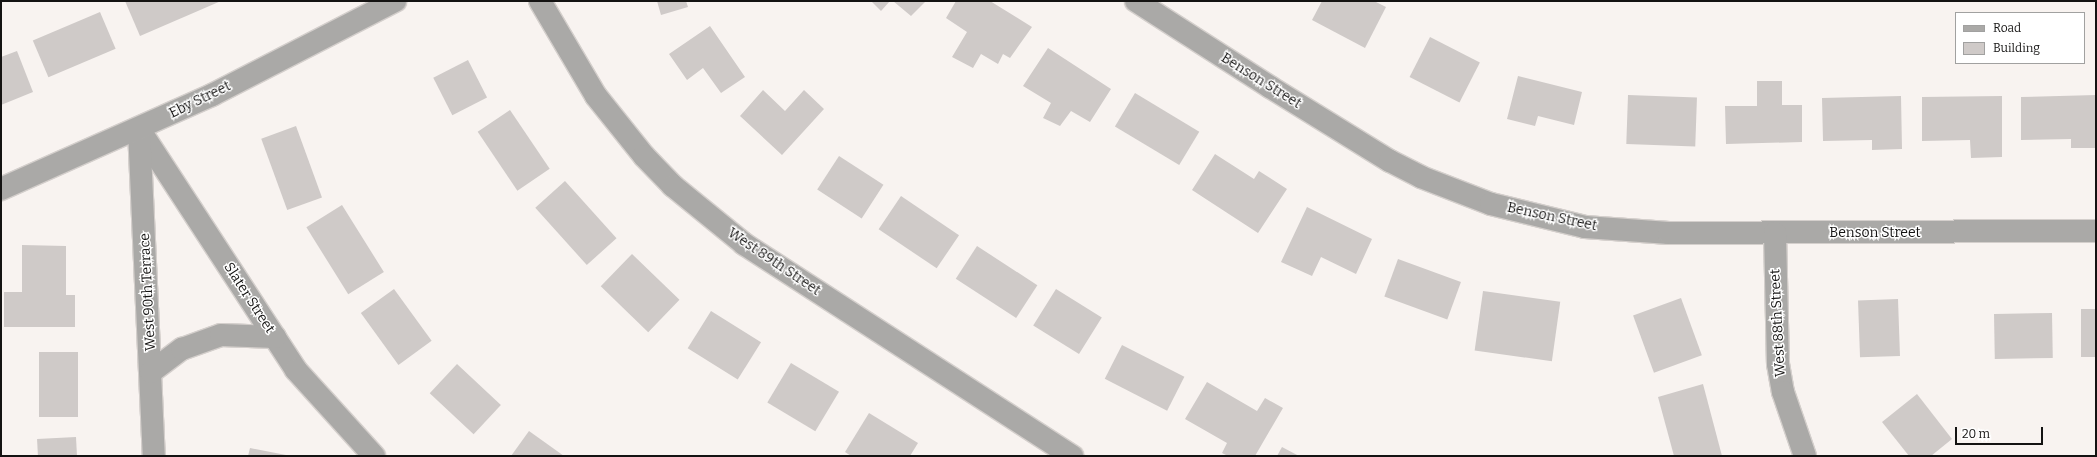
<!DOCTYPE html>
<html>
<head>
<meta charset="utf-8">
<style>
	body { margin:0 }
	#map { position:relative; width:2097px; height:457px; overflow:hidden; background:#f8f3f0; font-family:Bitter,serif }
	div>[style] { position:absolute }
	[style*='--x'] { left:calc(var(--x)*1px); top:calc(var(--y)*1px); width:calc(var(--w)*1px); rotate:calc(var(--a)*1deg) }
	.building>* { inset:0; background:#cfcac8; transform-origin:0 0 }
	.roads { filter:drop-shadow(1px 0 #d4cfcc) drop-shadow(-1px 0 #d4cfcc) drop-shadow(0 1px #d4cfcc) drop-shadow(0 -1px #d4cfcc) }
	.street>* { height:22px; margin:-11px; padding:0 11px; transform-origin:11px; border-radius:11px; background:#aaa9a7 }
	span { translate:-50% -50%; white-space:nowrap; text-align:center; line-height:1.15; -webkit-text-stroke:3px #fff; paint-order:stroke }
	.street-label { font-size:14px; color:#141312 }
	.frame { position:absolute; inset:0; border:2px solid #141312; pointer-events:none }
	.legend { position:absolute; left:1955px; top:12px; width:130px; height:52px; box-sizing:border-box; background:#fff; border:1px solid #a1a1a0; margin:0; padding:5px 7px; list-style:none; font-size:12px; color:#141312 }
	.legend li { display:flex; align-items:center; gap:8px; height:20px }
	.legend b { width:20px; border:1px solid #a1a1a0 }
	.scale { position:absolute; left:1955px; top:427px; width:88px; height:18px; box-sizing:border-box; border:2px solid #141312; border-top:0; padding-left:5px; font-size:12px; line-height:14px; white-space:nowrap; color:#141312; -webkit-text-stroke:3px #fff; paint-order:stroke }
</style>
</head>
<body>
<div id="map">
	<div class="building">
		<i style="clip-path:polygon(125px 1px,221px 1px,140px 36px)"></i>
		<i style="clip-path:polygon(657px 1px,686px 1px,688px 7px,661px 15px)"></i>
		<i style="clip-path:polygon(871px 1px,890px 1px,881px 11px)"></i>
		<i style="clip-path:polygon(893px 1px,926px 1px,911px 16px)"></i>
		<i style="clip-path:polygon(956px 1px,990px 1px,1032px 27px,1010px 58px,1003px 54px,998px 64px,981px 54px,973px 68px,952px 57px,967px 32px,946px 18px)"></i>
		<i style="clip-path:polygon(1322px 1px,1374px 1px,1386px 7px,1365px 48px,1312px 20px)"></i>
		<i style="left:100px;top:12px;width:40px;height:73px;rotate:67deg"></i>
		<i style="clip-path:polygon(710px 26px,745px 77px,721px 93px,703px 68px,687px 80px,669px 54px)"></i>
		<i style="left:1430px;top:37px;width:56px;height:45px;rotate:27deg"></i>
		<i style="clip-path:polygon(1048px 48px,1111px 89px,1090px 122px,1071px 111px,1060px 126px,1043px 118px,1051px 103px,1023px 86px)"></i>
		<i style="clip-path:polygon(17px 51px,33px 92px,1px 105px,1px 57px)"></i>
		<i style="left:468px;top:60px;width:42px;height:39px;rotate:63deg"></i>
		<i style="clip-path:polygon(1518px 76px,1582px 92px,1574px 125px,1538px 116px,1535px 126px,1507px 119px)"></i>
		<i style="clip-path:polygon(1757px 81px,1782px 81px,1782px 105px,1802px 105px,1802px 142px,1726px 144px,1725px 106px,1757px 106px)"></i>
		<i style="clip-path:polygon(763px 90px,785px 111px,804px 90px,824px 109px,782px 155px,740px 116px)"></i>
		<i style="left:1135px;top:93px;width:75px;height:39px;rotate:31deg"></i>
		<i style="left:1628px;top:95px;width:69px;height:49px;rotate:2deg"></i>
		<i style="clip-path:polygon(2096px 95px,2096px 148px,2071px 148px,2071px 139px,2021px 140px,2021px 97px)"></i>
		<i style="clip-path:polygon(1901px 96px,1902px 149px,1872px 150px,1872px 140px,1823px 141px,1822px 98px)"></i>
		<i style="clip-path:polygon(2002px 96px,2002px 157px,1971px 158px,1970px 140px,1922px 141px,1922px 97px)"></i>
		<i style="left:510px;top:110px;width:71px;height:39px;rotate:56deg"></i>
		<i style="left:296px;top:126px;width:76px;height:37px;rotate:70deg"></i>
		<i style="clip-path:polygon(1215px 154px,1254px 179px,1259px 171px,1287px 189px,1258px 233px,1192px 190px)"></i>
		<i style="left:839px;top:156px;width:53px;height:40px;rotate:33deg"></i>
		<i style="left:565px;top:181px;width:77px;height:40px;rotate:48deg"></i>
		<i style="left:901px;top:196px;width:70px;height:40px;rotate:34deg"></i>
		<i style="left:342px;top:205px;width:79px;height:42px;rotate:58deg"></i>
		<i style="clip-path:polygon(1307px 207px,1372px 239px,1356px 274px,1321px 257px,1312px 276px,1281px 262px)"></i>
		<i style="clip-path:polygon(22px 245px,66px 246px,66px 295px,75px 295px,75px 327px,4px 327px,4px 292px,22px 292px)"></i>
		<i style="left:977px;top:246px;width:72px;height:39px;rotate:33deg"></i>
		<i style="left:632px;top:254px;width:66px;height:45px;rotate:44deg"></i>
		<i style="left:1398px;top:259px;width:67px;height:40px;rotate:20deg"></i>
		<i style="left:394px;top:289px;width:64px;height:41px;rotate:54deg"></i>
		<i style="left:1056px;top:289px;width:54px;height:43px;rotate:32deg"></i>
		<i style="left:1483px;top:291px;width:78px;height:60px;rotate:8deg"></i>
		<i style="left:1681px;top:298px;width:61px;height:51px;rotate:70deg"></i>
		<i style="left:1898px;top:299px;width:57px;height:40px;rotate:88deg"></i>
		<i style="left:2081px;top:309px;width:15px;height:48px"></i>
		<i style="left:711px;top:311px;width:59px;height:44px;rotate:32deg"></i>
		<i style="left:2052px;top:313px;width:45px;height:58px;rotate:89deg"></i>
		<i style="left:1122px;top:345px;width:70px;height:38px;rotate:27deg"></i>
		<i style="left:39px;top:352px;width:39px;height:65px"></i>
		<i style="left:791px;top:363px;width:56px;height:46px;rotate:31deg"></i>
		<i style="left:457px;top:364px;width:60px;height:40px;rotate:43deg"></i>
		<i style="clip-path:polygon(1207px 382px,1257px 411px,1265px 398px,1283px 408px,1255px 456px,1228px 456px,1222px 453px,1227px 443px,1185px 419px)"></i>
		<i style="clip-path:polygon(1703px 384px,1722px 456px,1674px 456px,1658px 397px)"></i>
		<i style="clip-path:polygon(1917px 394px,1952px 439px,1931px 456px,1909px 456px,1882px 422px)"></i>
		<i style="clip-path:polygon(869px 413px,918px 443px,910px 456px,851px 456px,845px 452px)"></i>
		<i style="clip-path:polygon(529px 431px,564px 456px,511px 456px)"></i>
		<i style="left:76px;top:437px;width:19px;height:39px;rotate:87deg"></i>
		<i style="clip-path:polygon(1282px 447px,1299px 456px,1277px 456px)"></i>
		<i style="clip-path:polygon(250px 448px,286px 455px,286px 456px,248px 456px)"></i>
	</div>
	<div class="roads">
		<div class="street">
			<i style="--x:540;--y:1;--w:110;--a:59.5"></i>
			<i style="--x:596;--y:96;--w:77;--a:51.3"></i>
			<i style="--x:644;--y:156;--w:42;--a:46"></i>
			<i style="--x:673;--y:186;--w:92;--a:39.2"></i>
			<i style="--x:744;--y:244;--w:391;--a:32.9"></i>
			<i style="--x:1136;--y:1;--w:159;--a:32.7"></i>
			<i style="--x:1270;--y:87;--w:141;--a:31.7"></i>
			<i style="--x:1390;--y:161;--w:35;--a:27"></i>
			<i style="--x:1421;--y:177;--w:75;--a:21.1"></i>
			<i style="--x:1491;--y:204;--w:97;--a:13.7"></i>
			<i style="--x:1585;--y:227;--w:84;--a:4.1"></i>
			<i style="--x:1669;--y:233;--w:427;--a:-0.3"></i>
			<i style="--x:139;--y:129;--w:288;--a:56.9"></i>
			<i style="--x:296;--y:370;--w:116;--a:47.8"></i>
			<i style="--x:139;--y:130;--w:326;--a:87.4"></i>
			<i style="--x:1;--y:189;--w:231;--a:-24"></i>
			<i style="--x:212;--y:95;--w:206;--a:-27.2"></i>
			<i style="--x:1775;--y:233;--w:131;--a:88.7"></i>
			<i style="--x:1778;--y:364;--w:28;--a:80"></i>
			<i style="--x:1783;--y:392;--w:68;--a:71"></i>
			<i style="--x:151;--y:372;--w:39;--a:-37"></i>
			<i style="--x:182;--y:349;--w:41;--a:-19.7"></i>
			<i style="--x:221;--y:335;--w:54;--a:2.1"></i>
		</div>
	</div>
	<div class="street-label">
		<span style="left:1261px;top:81px;rotate:32deg">Benson Street</span>
		<span style="left:200px;top:100px;rotate:-26deg">Eby Street</span>
		<span style="left:1552px;top:217px;rotate:12deg">Benson Street</span>
		<span style="left:1875px;top:233px">Benson Street</span>
		<span style="left:774px;top:262px;rotate:34deg">West 89th Street</span>
		<span style="left:148px;top:292px;rotate:-93deg">West 90th Terrace</span>
		<span style="left:249px;top:298px;rotate:57deg">Slater Street</span>
		<span style="left:1778px;top:323px;rotate:-93deg">West 88th Street</span>
	</div>
	<div class="frame"></div>
	<ul class="legend">
	<li><b style="height:5px;background:#aaa9a7"></b>Road</li>
	<li><b style="height:11px;background:#cfcac8"></b>Building</li>
	</ul>
	<div class="scale">20 m</div>
</div>
</body>
</html>
